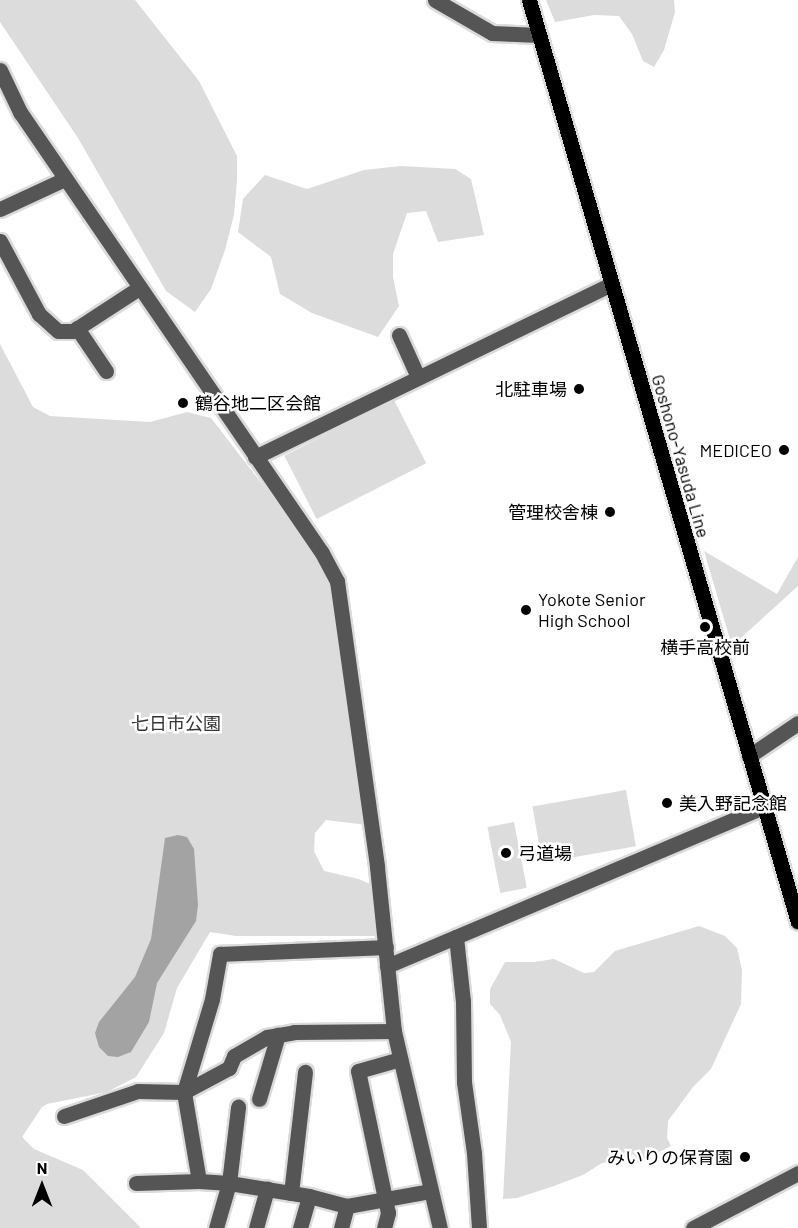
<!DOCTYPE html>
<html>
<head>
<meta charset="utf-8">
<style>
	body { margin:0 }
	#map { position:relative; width:798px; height:1228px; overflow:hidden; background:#fff; font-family:Barlow,"Noto Sans JP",sans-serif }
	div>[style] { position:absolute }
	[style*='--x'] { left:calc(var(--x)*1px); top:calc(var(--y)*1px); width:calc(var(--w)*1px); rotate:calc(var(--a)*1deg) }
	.green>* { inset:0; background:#dcdcdc; transform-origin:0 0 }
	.water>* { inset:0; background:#a3a3a3 }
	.roads { filter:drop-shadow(2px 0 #dbdbdb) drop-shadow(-2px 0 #dbdbdb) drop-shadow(0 2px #dbdbdb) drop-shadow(0 -2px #dbdbdb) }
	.minor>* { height:15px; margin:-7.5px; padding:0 7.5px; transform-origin:7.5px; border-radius:7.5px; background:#555 }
	.major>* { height:15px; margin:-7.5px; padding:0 7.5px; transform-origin:7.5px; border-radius:7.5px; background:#000 }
	.dots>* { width:16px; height:16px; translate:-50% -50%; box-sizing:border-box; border:3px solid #fff; border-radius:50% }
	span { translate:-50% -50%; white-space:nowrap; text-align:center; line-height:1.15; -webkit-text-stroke:5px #fff; paint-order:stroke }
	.poi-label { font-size:18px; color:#000 }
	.right { translate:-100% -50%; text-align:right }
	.left { translate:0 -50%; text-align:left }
	.street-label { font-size:18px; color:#000 }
	.park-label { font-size:18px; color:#333 }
	.north { position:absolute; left:12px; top:1156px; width:60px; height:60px; -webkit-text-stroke:4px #fff; paint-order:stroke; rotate:0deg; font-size:16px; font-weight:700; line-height:24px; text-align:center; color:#000 }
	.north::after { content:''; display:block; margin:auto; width:21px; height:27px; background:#000; clip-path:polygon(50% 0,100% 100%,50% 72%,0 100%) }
</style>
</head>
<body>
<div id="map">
	<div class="green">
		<i style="clip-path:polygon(0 0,135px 0,199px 81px,237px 156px,237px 180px,234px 215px,225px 250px,211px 289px,195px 312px,166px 291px,78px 138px,0 22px)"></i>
		<i style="clip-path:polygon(546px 0,674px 0,675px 12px,664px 50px,654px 67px,643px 61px,632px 34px,619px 16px,594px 15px,555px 22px)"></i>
		<i style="clip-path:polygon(401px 166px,455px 169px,471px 179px,484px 235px,438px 242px,426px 211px,407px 213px,393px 254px,393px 277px,399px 306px,378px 337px,312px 313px,280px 294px,271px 257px,238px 232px,243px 199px,265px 175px,307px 189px,364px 170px)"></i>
		<i style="clip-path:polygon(0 344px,33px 407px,50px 416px,150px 422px,187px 412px,211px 418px,310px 546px,330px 585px,367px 825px,326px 820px,315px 833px,314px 851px,324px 871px,359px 879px,372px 885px,375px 936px,236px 936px,210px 932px,177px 988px,164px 1033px,136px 1077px,107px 1092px,47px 1104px,42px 1107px,22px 1137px,34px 1149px,83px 1170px,141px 1228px,0 1228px)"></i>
		<i style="left:394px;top:400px;width:71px;height:123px;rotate:63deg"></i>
		<i style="clip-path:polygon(704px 551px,777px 594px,798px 557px,798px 586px,732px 646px)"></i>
		<i style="left:626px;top:790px;width:57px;height:95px;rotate:80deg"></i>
		<i style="left:514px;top:822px;width:67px;height:27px;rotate:79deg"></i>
		<i style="clip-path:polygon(699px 926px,725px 936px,737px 948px,742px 970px,741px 1004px,711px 1069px,693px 1087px,668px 1121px,667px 1138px,671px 1146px,635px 1164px,623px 1160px,602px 1163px,583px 1175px,551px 1187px,517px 1198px,503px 1199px,511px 1042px,500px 1015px,490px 1004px,490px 989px,505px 962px,534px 962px,554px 959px,584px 973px,594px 972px,615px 951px)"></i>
	</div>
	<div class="water">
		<i style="clip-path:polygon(178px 835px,187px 837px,194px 849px,198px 905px,196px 921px,157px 983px,149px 1022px,131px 1052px,118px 1057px,108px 1056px,99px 1047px,95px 1033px,99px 1022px,135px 977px,151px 939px,165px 838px)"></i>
	</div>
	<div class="roads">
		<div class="minor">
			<i style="--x:435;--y:0;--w:66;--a:30.1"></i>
			<i style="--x:492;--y:33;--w:47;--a:2.4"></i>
			<i style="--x:0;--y:70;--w:47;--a:64.5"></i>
			<i style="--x:20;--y:112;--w:534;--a:55.6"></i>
			<i style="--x:322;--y:553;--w:32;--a:62"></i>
			<i style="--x:337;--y:581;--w:289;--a:82"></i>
			<i style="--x:377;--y:867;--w:165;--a:84.1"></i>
			<i style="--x:394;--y:1031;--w:202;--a:76.9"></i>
			<i style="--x:0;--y:209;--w:72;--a:-24.8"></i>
			<i style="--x:0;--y:241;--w:83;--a:61.9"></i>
			<i style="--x:39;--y:314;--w:25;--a:42"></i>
			<i style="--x:58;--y:331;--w:15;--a:0"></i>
			<i style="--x:73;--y:331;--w:79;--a:-33.1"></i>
			<i style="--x:77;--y:328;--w:52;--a:56"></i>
			<i style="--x:399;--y:335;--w:46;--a:65.7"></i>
			<i style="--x:255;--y:457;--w:394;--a:-25.9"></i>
			<i style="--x:749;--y:756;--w:59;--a:-34"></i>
			<i style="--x:456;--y:937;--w:64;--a:83.8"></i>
			<i style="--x:463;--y:1001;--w:81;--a:89.3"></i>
			<i style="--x:464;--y:1082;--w:72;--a:82"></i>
			<i style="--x:474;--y:1153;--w:75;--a:86.2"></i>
			<i style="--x:387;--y:966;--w:409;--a:-22.9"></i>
			<i style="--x:259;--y:1099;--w:67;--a:-73.5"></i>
			<i style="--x:64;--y:1116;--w:78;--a:-18.7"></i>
			<i style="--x:138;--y:1091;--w:46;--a:1.2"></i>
			<i style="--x:184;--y:1092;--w:51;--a:-28.1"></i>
			<i style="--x:229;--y:1068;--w:13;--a:-67"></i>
			<i style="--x:234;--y:1056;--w:38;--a:-30"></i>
			<i style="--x:267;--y:1037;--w:27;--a:-10"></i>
			<i style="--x:294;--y:1032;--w:100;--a:-0.6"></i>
			<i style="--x:199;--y:1181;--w:90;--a:-99.6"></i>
			<i style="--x:184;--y:1092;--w:97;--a:-73.2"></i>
			<i style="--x:212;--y:999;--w:46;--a:-79.9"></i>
			<i style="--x:220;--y:954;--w:166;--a:-2.4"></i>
			<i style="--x:136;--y:1183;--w:63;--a:-1.8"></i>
			<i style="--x:199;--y:1181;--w:30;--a:4"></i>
			<i style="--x:229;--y:1183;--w:81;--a:9.2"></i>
			<i style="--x:309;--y:1196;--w:39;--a:15"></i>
			<i style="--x:347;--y:1206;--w:84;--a:-10.2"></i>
			<i style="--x:291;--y:1193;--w:122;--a:-83.4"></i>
			<i style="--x:216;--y:1228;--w:47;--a:-73.9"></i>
			<i style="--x:229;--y:1183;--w:77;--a:-83.2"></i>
			<i style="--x:256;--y:1228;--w:41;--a:-74.2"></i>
			<i style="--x:300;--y:1228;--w:33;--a:-74"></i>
			<i style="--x:341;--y:1228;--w:23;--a:-75"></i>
			<i style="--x:384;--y:1228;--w:16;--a:-75"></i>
			<i style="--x:388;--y:1213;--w:145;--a:-101.9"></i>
			<i style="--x:358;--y:1071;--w:44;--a:-15.9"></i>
			<i style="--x:693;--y:1228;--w:119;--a:-27.6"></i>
		</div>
		<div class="major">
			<i style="--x:529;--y:0;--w:960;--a:73.74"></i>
		</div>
	</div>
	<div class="dots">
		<i style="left:579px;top:389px;background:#000"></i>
		<i style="left:183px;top:403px;background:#000"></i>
		<i style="left:784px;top:450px;background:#000"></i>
		<i style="left:610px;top:512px;background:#000"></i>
		<i style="left:526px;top:610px;background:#000"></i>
		<i style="left:705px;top:627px;background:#000"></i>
		<i style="left:667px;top:803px;background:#000"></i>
		<i style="left:506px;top:853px;background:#000"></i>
		<i style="left:745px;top:1157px;background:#000"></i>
	</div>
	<div class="poi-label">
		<span class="right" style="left:567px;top:389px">北駐車場</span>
		<span class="left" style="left:195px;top:403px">鶴谷地二区会館</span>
		<span class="right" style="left:772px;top:450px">MEDICEO</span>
		<span class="right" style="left:598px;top:512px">管理校舎棟</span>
		<span class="left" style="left:538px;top:610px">Yokote Senior<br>High School</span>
		<span style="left:705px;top:647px">横手高校前</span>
		<span class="left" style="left:679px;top:803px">美入野記念館</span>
		<span class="left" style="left:518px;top:853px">弓道場</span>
		<span class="right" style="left:733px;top:1157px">みいりの保育園</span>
	</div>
	<div class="street-label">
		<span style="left:681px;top:456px;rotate:74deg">Goshono-Yasuda Line</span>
	</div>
	<div class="park-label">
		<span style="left:176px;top:723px">七日市公園</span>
	</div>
	<div class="north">N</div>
</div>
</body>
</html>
